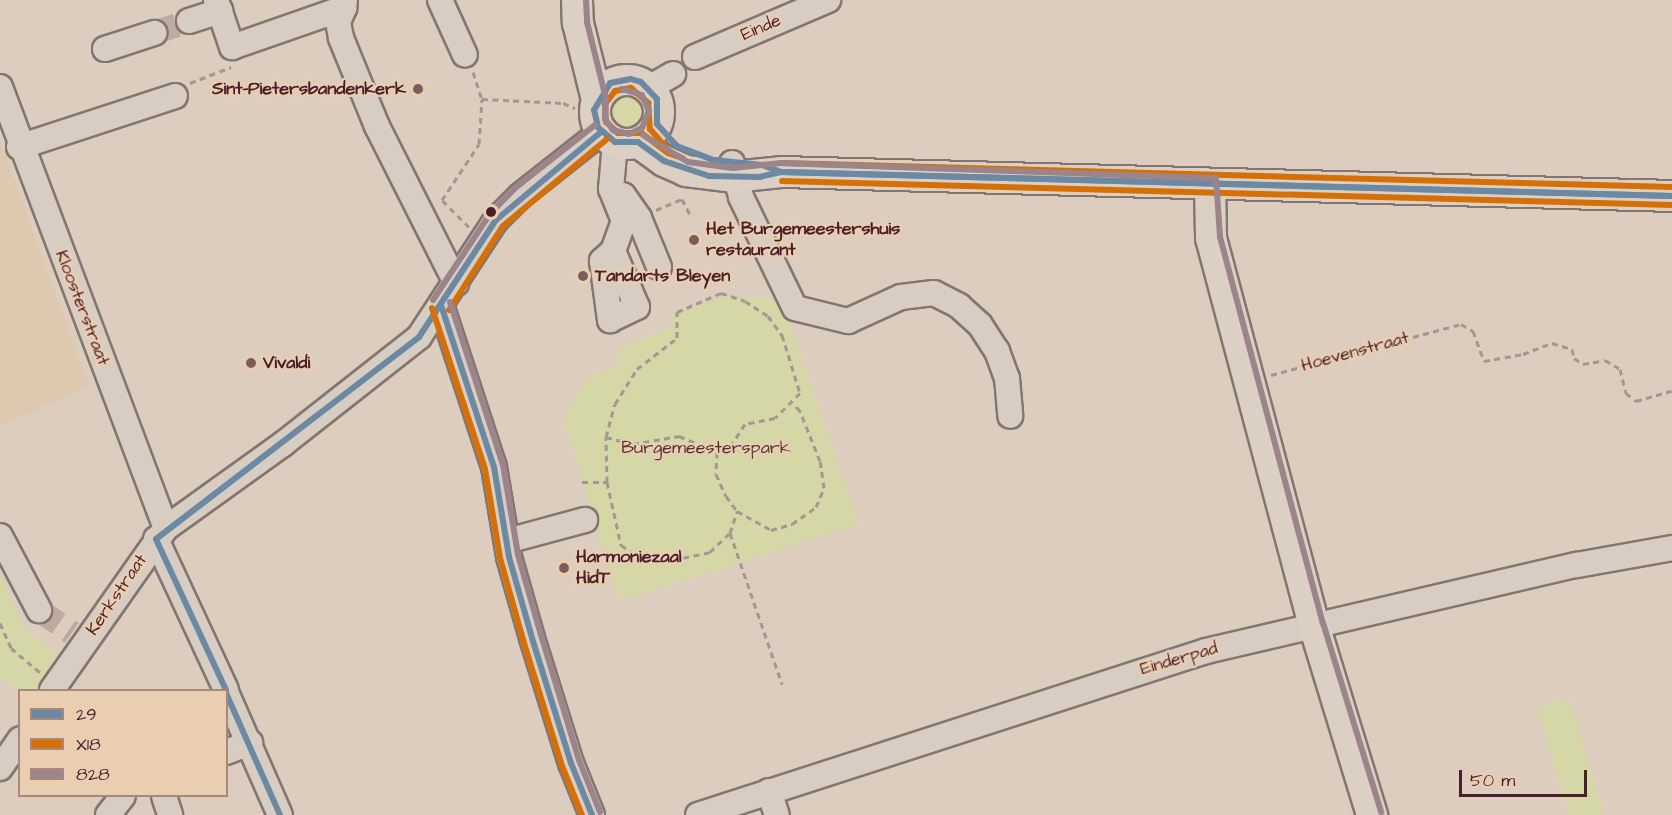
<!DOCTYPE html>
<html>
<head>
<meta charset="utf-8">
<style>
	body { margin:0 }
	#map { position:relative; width:1672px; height:815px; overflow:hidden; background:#dccdbe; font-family:"Architects Daughter",sans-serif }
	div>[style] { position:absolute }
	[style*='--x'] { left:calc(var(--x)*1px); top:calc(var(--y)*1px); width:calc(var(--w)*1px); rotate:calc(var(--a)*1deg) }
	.built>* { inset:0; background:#dec8b0 }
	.green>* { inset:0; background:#d5d7a6; transform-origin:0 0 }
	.round { border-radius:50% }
	.minor-tunnel>* { height:24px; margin-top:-12px; transform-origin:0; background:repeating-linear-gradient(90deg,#bfaaa1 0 24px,transparent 0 36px) }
	.path>* { height:3px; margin-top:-1.5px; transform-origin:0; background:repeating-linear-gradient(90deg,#a49792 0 6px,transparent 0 10.5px) }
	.roads { filter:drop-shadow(2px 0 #847570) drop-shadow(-2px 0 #847570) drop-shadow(0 2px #847570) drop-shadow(0 -2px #847570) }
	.minor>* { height:24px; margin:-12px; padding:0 12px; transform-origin:12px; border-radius:12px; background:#d8cdc2 }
	.major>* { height:30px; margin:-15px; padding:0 15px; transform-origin:15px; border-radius:15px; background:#dbd0c3 }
	.major>.ring { margin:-15px; padding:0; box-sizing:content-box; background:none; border:30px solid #dbd0c3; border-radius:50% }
	.bus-1>* { height:6px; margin:-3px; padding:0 3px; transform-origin:3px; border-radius:3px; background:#6c89a4 }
	.bus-2>* { height:6px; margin:-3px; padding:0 3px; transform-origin:3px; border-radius:3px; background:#d66f06 }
	.bus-3>* { height:6px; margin:-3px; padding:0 3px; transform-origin:3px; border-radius:3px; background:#9b848a }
	.dots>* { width:16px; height:16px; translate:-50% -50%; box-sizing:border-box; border:3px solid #e9ceb1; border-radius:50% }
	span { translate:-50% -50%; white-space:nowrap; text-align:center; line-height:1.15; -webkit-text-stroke:4.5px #e9ceb1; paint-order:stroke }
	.street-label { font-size:18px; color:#4a1f2b }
	.poi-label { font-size:18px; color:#4a1f2b; font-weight:700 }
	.right { translate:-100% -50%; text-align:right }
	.left { translate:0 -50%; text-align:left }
	.park-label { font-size:18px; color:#573235 }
	.legend { position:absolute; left:18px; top:689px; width:210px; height:108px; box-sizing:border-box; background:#e9ceb1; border:2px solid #a9887b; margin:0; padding:8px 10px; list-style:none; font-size:18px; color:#4a1f2b }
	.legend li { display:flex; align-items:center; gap:12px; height:30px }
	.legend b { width:30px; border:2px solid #a9887b }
	.scale { position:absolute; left:1459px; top:770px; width:128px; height:27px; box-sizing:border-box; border:3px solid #4a1f2b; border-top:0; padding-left:8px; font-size:18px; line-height:21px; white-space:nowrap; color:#4a1f2b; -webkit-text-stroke:4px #e9ceb1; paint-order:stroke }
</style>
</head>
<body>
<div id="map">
	<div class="built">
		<i style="clip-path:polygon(0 140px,89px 386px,0 426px)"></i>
	</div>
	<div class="green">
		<i class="round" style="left:608px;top:93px;width:36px;height:36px"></i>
		<i style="clip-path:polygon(723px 296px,781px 298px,859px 524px,619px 601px,564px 419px,585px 379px,619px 365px,615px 349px,675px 325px,671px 316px)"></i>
		<i style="clip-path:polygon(0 575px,25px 630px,58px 654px,34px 690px,19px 691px,0 677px)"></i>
		<i style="left:1569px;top:698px;width:122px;height:34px;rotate:73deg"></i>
	</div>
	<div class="minor-tunnel">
		<i style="--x:154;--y:33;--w:37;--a:-19"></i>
		<i style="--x:39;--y:610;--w:40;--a:34.9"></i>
	</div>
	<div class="path">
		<i style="--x:473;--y:72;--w:28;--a:72"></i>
		<i style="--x:482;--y:99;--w:81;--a:2.8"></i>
		<i style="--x:563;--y:103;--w:13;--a:23"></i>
		<i style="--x:190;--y:83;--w:44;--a:-21.3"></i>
		<i style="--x:656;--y:210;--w:28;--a:-23"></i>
		<i style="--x:682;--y:199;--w:18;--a:63"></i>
		<i style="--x:469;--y:227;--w:38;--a:-135"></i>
		<i style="--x:442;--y:200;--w:67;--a:-56.5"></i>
		<i style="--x:479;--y:144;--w:45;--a:-86.2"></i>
		<i style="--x:1271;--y:375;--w:197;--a:-15"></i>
		<i style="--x:1461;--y:324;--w:14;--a:30"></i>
		<i style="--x:1473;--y:331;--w:32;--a:70"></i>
		<i style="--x:1484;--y:361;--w:40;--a:-10"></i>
		<i style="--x:1523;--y:354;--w:31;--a:-21"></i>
		<i style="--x:1552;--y:343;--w:21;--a:17"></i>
		<i style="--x:1572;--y:349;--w:9;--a:77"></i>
		<i style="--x:1574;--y:358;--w:11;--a:34"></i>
		<i style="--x:1583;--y:364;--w:22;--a:-10"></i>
		<i style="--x:1605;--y:360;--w:17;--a:31"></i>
		<i style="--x:1620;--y:369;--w:25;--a:76"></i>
		<i style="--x:1626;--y:393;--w:13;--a:39"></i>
		<i style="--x:1636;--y:401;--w:37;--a:-16"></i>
		<i style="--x:606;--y:437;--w:34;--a:-75"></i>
		<i style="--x:615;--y:404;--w:41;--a:-57.8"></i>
		<i style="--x:637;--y:369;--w:51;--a:-37.8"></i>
		<i style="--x:677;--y:338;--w:26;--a:-90"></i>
		<i style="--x:677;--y:312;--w:48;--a:-23.4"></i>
		<i style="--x:721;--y:293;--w:25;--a:18"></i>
		<i style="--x:745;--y:301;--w:27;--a:33"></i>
		<i style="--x:768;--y:316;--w:24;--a:54"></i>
		<i style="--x:782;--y:335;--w:61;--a:72.8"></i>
		<i style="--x:800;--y:393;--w:35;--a:135"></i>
		<i style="--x:775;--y:418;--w:31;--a:169"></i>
		<i style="--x:745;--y:424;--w:24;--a:123"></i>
		<i style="--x:732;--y:444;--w:17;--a:152"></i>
		<i style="--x:717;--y:452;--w:22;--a:93"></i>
		<i style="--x:716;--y:474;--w:24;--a:66"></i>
		<i style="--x:726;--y:496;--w:19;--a:54"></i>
		<i style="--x:737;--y:511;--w:39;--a:29"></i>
		<i style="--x:771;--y:530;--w:22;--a:-16"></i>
		<i style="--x:792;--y:524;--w:29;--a:-35"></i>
		<i style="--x:816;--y:507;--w:21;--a:-67"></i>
		<i style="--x:824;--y:488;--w:27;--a:-98"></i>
		<i style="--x:820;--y:461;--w:54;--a:-111.8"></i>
		<i style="--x:800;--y:411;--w:11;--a:-131"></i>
		<i style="--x:582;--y:482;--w:25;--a:0"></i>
		<i style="--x:607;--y:482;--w:45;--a:-91.3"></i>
		<i style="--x:606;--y:437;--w:28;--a:15"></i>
		<i style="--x:633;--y:444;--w:47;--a:-9.9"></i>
		<i style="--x:679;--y:436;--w:41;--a:22.8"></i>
		<i style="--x:607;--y:482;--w:65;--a:77.5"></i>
		<i style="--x:621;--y:545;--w:27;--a:34"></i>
		<i style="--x:643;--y:560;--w:30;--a:0"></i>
		<i style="--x:673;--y:560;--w:38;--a:-12"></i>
		<i style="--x:710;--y:552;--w:28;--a:-44"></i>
		<i style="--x:730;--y:533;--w:23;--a:-72"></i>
		<i style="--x:730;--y:533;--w:160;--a:71"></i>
		<i style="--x:0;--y:623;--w:27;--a:66"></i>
		<i style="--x:11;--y:648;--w:39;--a:40"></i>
	</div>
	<div class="roads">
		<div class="minor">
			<i style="--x:216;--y:0;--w:50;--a:71.2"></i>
			<i style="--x:232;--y:47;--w:119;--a:-19.2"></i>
			<i style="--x:344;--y:8;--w:8;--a:-83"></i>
			<i style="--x:440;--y:0;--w:60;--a:65.6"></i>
			<i style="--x:344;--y:8;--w:15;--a:113"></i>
			<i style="--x:338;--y:22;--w:16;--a:79"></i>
			<i style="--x:341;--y:38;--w:95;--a:67.8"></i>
			<i style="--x:377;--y:126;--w:176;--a:63.3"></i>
			<i style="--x:189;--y:21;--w:33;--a:-18"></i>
			<i style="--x:105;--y:49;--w:52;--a:-18.1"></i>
			<i style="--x:695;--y:57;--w:145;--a:-23.2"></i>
			<i style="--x:0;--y:87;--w:471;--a:69.4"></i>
			<i style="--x:649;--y:88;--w:28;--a:-30"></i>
			<i style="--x:19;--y:147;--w:164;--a:-18.1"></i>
			<i style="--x:732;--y:163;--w:35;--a:75"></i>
			<i style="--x:741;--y:197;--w:123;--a:64.1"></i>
			<i style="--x:795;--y:308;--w:55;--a:13.8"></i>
			<i style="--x:848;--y:321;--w:58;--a:-24.4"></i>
			<i style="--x:901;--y:297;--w:33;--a:-7"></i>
			<i style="--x:934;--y:293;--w:28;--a:27"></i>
			<i style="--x:959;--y:306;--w:28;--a:42"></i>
			<i style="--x:980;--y:325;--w:31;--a:57"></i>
			<i style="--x:997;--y:351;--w:29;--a:70"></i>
			<i style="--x:1007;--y:378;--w:38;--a:85"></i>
			<i style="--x:623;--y:195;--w:28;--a:55"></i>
			<i style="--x:639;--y:218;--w:53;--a:67.8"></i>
			<i style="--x:613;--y:251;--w:15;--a:138"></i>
			<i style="--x:602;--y:261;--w:60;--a:82.3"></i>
			<i style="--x:610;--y:320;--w:30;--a:-26"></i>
			<i style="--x:637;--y:307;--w:61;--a:-113.2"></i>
			<i style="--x:613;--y:251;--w:32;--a:-70"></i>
			<i style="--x:624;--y:221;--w:35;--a:-112"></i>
			<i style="--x:611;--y:189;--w:47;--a:-85.1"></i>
			<i style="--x:441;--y:305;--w:170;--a:71.9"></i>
			<i style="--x:494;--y:467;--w:91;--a:80.5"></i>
			<i style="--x:509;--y:557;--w:84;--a:74.1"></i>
			<i style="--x:532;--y:638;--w:131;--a:72.7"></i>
			<i style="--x:571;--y:763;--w:56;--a:68"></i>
			<i style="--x:0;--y:536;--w:84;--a:62.2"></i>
			<i style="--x:156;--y:539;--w:166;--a:65.1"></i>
			<i style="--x:507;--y:541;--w:81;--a:-15.1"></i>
			<i style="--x:52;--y:690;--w:198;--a:-54.9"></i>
			<i style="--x:166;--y:528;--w:144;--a:-35.7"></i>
			<i style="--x:283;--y:444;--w:173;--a:-38.2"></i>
			<i style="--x:419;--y:337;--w:140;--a:-56.7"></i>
			<i style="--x:496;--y:220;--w:34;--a:-45"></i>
			<i style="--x:520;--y:196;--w:103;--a:-38.3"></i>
			<i style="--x:226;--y:692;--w:134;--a:66.3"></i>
			<i style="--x:226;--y:752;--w:26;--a:-21"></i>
			<i style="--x:0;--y:768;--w:35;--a:-55"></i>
			<i style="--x:769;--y:791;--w:25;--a:72"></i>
			<i style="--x:164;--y:796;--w:20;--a:72"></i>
			<i style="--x:108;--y:815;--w:24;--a:-52"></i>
			<i style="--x:698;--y:815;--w:534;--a:-17.89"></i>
			<i style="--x:1206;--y:651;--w:381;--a:-13.1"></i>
			<i style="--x:1577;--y:565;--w:97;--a:-10.1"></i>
		</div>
		<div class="major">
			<i style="--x:577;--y:0;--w:23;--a:88"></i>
			<i style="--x:578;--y:23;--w:79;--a:76.1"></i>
			<i class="ring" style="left:595px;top:80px;width:34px;height:34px"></i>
			<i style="--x:638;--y:142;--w:32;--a:36"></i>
			<i style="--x:664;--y:161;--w:24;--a:24"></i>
			<i style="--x:686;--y:171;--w:47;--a:7.3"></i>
			<i style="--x:733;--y:177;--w:48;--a:-5.9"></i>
			<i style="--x:781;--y:172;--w:891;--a:1.54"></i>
			<i style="--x:1210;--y:184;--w:54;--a:88.9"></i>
			<i style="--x:1211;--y:238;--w:400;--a:75.1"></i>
			<i style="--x:1314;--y:625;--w:199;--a:73"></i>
		</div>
	</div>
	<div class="bus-1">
		<i style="--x:631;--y:79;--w:10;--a:17"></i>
		<i style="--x:641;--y:82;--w:23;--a:47"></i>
		<i style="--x:657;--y:99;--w:25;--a:90"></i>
		<i style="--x:657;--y:124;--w:30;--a:48"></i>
		<i style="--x:677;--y:146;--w:40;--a:21"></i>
		<i style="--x:714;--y:160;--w:48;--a:5.9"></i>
		<i style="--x:762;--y:165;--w:20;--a:20"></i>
		<i style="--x:781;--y:172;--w:22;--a:167"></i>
		<i style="--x:760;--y:177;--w:51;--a:-178.9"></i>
		<i style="--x:709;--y:176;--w:47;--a:-161.6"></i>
		<i style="--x:664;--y:161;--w:32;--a:-144"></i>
		<i style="--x:638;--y:142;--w:23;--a:180"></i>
		<i style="--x:615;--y:142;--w:23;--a:-139"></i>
		<i style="--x:598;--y:127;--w:17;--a:-103"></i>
		<i style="--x:594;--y:110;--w:31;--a:-59"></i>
		<i style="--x:610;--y:83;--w:21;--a:-11"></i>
		<i style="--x:781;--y:172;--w:229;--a:1.5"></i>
		<i style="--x:1010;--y:178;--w:662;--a:1.56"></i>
		<i style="--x:1672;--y:196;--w:891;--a:-178.46"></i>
		<i style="--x:441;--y:305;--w:170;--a:71.9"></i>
		<i style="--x:494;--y:467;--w:91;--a:80.5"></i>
		<i style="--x:509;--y:557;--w:84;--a:74.1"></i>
		<i style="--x:532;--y:638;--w:131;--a:72.7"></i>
		<i style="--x:571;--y:763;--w:56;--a:68"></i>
		<i style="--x:226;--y:690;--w:166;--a:-114.9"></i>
		<i style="--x:156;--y:539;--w:332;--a:-37.5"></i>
		<i style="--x:419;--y:337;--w:140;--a:-56.7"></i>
		<i style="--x:496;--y:220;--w:137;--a:-40"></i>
		<i style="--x:226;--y:693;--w:133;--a:66.1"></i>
	</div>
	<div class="bus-2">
		<i style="--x:631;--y:88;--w:23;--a:41"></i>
		<i style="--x:648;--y:103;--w:26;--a:86"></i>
		<i style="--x:650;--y:129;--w:32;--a:49"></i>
		<i style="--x:671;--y:153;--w:12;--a:24"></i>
		<i style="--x:682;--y:158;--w:15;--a:-160"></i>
		<i style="--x:668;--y:153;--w:34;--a:-143"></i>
		<i style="--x:641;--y:133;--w:23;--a:180"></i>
		<i style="--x:618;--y:133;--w:16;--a:-137"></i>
		<i style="--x:606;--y:122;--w:18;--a:-93"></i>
		<i style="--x:605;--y:104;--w:16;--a:-52"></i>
		<i style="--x:615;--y:91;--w:16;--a:-11"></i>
		<i style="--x:783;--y:163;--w:889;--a:1.55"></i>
		<i style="--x:782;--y:181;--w:890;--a:1.54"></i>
		<i style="--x:432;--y:308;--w:169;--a:71.8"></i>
		<i style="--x:485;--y:469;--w:90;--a:80.4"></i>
		<i style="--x:500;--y:558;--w:85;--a:74.3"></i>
		<i style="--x:523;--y:640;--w:132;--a:72.8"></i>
		<i style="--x:562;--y:766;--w:53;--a:67.8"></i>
		<i style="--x:449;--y:310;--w:100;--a:-57.3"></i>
		<i style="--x:503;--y:226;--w:136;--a:-39.9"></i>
	</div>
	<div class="bus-3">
		<i style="--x:586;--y:0;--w:22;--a:87"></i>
		<i style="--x:587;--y:22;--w:79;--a:76.1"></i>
		<i style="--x:606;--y:99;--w:20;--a:93"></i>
		<i style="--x:605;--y:119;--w:14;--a:54"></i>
		<i style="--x:613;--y:130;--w:16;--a:14"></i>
		<i style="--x:629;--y:134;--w:14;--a:-25"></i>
		<i style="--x:642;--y:128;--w:18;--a:-68"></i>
		<i style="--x:649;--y:111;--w:17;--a:-114"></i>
		<i style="--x:642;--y:95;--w:21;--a:-163"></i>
		<i style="--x:643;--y:135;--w:52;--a:31"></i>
		<i style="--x:688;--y:162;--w:45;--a:7.6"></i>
		<i style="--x:733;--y:168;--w:48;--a:-5.9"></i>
		<i style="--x:781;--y:163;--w:435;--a:2"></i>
		<i style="--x:1216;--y:178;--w:59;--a:86.1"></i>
		<i style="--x:1220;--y:237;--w:400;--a:75.1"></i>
		<i style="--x:1323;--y:623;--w:198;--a:72.9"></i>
		<i style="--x:433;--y:300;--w:103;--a:-56.5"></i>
		<i style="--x:490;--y:214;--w:35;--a:-46"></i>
		<i style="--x:514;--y:189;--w:103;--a:-38.3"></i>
		<i style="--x:450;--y:302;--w:171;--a:72"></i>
		<i style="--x:503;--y:465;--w:91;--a:80.5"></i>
		<i style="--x:518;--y:555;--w:83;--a:74"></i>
		<i style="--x:541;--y:635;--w:131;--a:73.1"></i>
		<i style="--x:579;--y:760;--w:56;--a:68"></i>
	</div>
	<div class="dots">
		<i style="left:418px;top:89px;background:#7d5c5e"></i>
		<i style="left:491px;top:212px;background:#4a1f2b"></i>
		<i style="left:694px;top:240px;background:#7d5c5e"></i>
		<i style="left:583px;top:276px;background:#7d5c5e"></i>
		<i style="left:251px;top:363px;background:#7d5c5e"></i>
		<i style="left:564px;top:568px;background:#7d5c5e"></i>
	</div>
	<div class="street-label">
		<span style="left:761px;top:28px;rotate:-23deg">Einde</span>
		<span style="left:82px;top:308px;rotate:69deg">Kloosterstraat</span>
		<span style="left:1355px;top:352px;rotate:-15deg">Hoevenstraat</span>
		<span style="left:117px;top:595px;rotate:-56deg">Kerkstraat</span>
		<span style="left:1179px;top:659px;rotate:-16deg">Einderpad</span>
	</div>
	<div class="poi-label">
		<span class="right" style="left:406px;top:89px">Sint-Pietersbandenkerk</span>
		<span class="left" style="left:706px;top:240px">Het Burgemeestershuis<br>restaurant</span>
		<span class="left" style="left:595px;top:276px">Tandarts Bleyen</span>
		<span class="left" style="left:263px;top:363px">Vivaldi</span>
		<span class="left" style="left:576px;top:568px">Harmoniezaal<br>HidT</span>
	</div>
	<div class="park-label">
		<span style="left:706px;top:448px">Burgemeesterspark</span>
	</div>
	<ul class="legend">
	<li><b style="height:8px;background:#6c89a4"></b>29</li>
	<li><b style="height:8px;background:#d66f06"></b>X18</li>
	<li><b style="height:8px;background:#9b848a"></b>828</li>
	</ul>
	<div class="scale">50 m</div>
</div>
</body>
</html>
